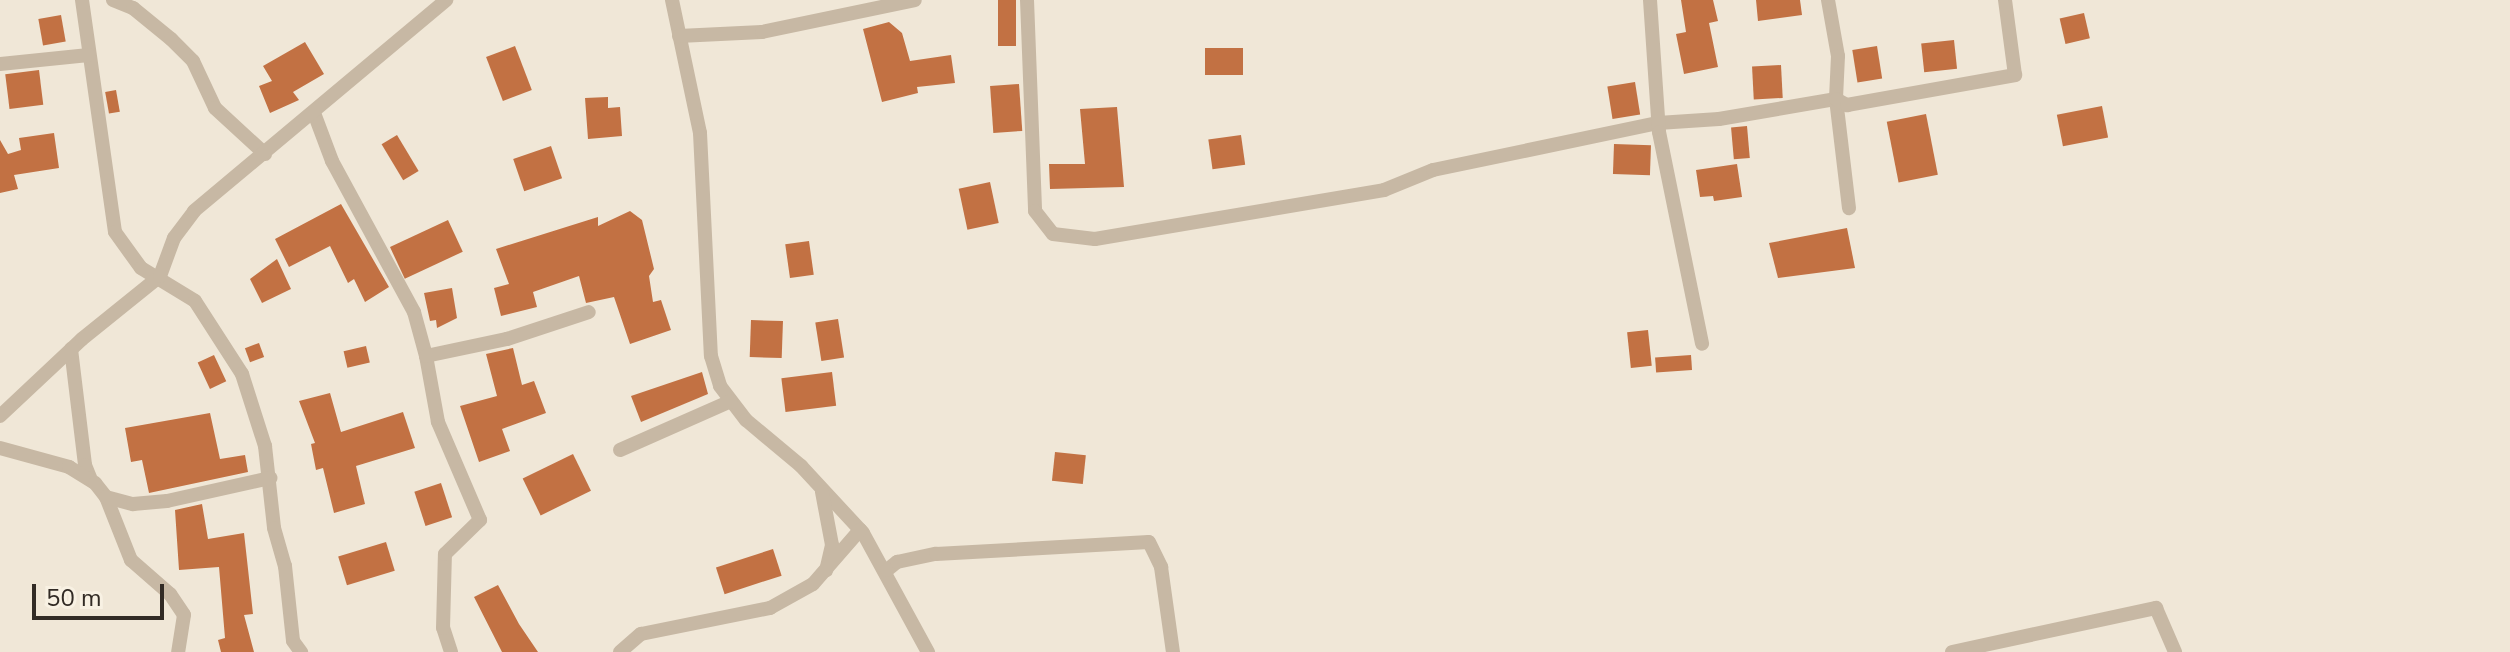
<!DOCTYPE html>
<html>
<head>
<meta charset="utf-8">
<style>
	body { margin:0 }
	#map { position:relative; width:2510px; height:652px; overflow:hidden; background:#f0e7d7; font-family:"Nunito Sans",sans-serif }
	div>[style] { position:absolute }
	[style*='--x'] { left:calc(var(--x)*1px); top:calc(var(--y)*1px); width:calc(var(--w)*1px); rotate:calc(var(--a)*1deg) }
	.building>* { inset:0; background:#c27143; transform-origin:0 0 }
	.street>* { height:14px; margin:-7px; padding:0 7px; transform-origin:7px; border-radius:7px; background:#c7b8a4 }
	span { translate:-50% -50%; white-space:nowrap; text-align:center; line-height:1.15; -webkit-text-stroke:6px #f8f1e3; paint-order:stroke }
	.scale { position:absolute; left:32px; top:584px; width:132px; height:36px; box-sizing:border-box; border:4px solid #322b25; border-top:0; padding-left:10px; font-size:24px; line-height:28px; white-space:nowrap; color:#322b25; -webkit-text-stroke:6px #f8f1e3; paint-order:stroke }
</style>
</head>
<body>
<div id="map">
	<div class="building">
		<i style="left:998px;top:0;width:18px;height:46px"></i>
		<i style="clip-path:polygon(1681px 0,1713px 0,1718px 21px,1709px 23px,1718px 67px,1684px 74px,1676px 34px,1686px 32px)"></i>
		<i style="clip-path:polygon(1756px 0,1800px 0,1802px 15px,1758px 21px)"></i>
		<i style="left:2084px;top:13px;width:26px;height:25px;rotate:77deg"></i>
		<i style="left:61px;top:15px;width:27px;height:23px;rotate:80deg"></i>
		<i style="clip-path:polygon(889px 22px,902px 33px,910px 61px,951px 55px,955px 83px,917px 87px,918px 93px,882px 102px,863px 29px)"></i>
		<i style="left:1954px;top:40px;width:29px;height:33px;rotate:84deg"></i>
		<i style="clip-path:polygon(305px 42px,324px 74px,293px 92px,299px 100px,270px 113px,259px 86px,272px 81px,263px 66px)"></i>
		<i style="left:515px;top:46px;width:47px;height:31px;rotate:69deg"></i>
		<i style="left:1877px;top:46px;width:33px;height:25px;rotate:81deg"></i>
		<i style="left:1205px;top:48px;width:38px;height:27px"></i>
		<i style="left:1781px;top:65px;width:33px;height:29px;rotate:87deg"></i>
		<i style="left:39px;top:70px;width:35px;height:34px;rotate:83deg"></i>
		<i style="left:1635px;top:82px;width:33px;height:28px;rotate:81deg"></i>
		<i style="left:1019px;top:84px;width:47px;height:29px;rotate:86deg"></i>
		<i style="left:116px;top:90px;width:22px;height:11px;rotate:80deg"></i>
		<i style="clip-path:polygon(608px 97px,608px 108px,620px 107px,622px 136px,588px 139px,585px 98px)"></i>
		<i style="left:2102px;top:106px;width:32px;height:46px;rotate:79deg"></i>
		<i style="clip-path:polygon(1117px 107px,1124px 187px,1050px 189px,1049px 164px,1085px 164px,1080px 109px)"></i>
		<i style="left:1926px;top:114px;width:62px;height:40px;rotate:79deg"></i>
		<i style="left:1747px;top:126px;width:32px;height:16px;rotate:85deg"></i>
		<i style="clip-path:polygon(54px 133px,59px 168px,14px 175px,18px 189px,0 193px,0 140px,8px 154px,21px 150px,19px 138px)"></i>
		<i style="left:397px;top:135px;width:42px;height:18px;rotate:59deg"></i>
		<i style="left:1241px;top:135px;width:30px;height:33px;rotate:82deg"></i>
		<i style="left:1614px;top:144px;width:37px;height:30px;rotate:2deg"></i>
		<i style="left:551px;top:146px;width:34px;height:40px;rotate:71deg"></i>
		<i style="clip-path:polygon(1737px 164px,1742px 197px,1714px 201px,1713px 196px,1700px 197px,1696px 170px)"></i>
		<i style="left:990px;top:182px;width:42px;height:32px;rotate:78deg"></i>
		<i style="clip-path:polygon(341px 204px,389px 287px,365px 302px,354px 279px,348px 283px,330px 246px,289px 267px,275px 239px)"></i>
		<i style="clip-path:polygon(630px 211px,642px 220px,654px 269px,649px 276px,653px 302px,661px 300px,671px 330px,630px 344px,614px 297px,586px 303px,579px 276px,533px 292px,537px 307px,501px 316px,494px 288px,509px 284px,496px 249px,598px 217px,598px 226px)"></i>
		<i style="left:448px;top:220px;width:35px;height:64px;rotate:65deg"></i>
		<i style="clip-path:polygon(1847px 228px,1855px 268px,1778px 278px,1769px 243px)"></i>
		<i style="left:809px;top:241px;width:34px;height:24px;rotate:82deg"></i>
		<i style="clip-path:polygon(277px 259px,291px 289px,262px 303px,250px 279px)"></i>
		<i style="clip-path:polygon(452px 288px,457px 318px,437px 328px,436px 320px,430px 321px,424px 293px)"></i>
		<i style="left:838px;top:319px;width:39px;height:23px;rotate:81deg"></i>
		<i style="left:751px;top:320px;width:32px;height:37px;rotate:2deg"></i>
		<i style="left:1648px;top:330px;width:36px;height:21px;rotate:84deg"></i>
		<i style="left:259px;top:343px;width:15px;height:15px;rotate:70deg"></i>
		<i style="left:366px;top:346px;width:17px;height:23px;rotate:77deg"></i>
		<i style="clip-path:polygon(513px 348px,522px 385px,534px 381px,546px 413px,502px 429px,510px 451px,479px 462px,460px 406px,497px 396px,486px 354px)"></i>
		<i style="left:214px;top:355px;width:29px;height:18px;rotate:65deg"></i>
		<i style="left:1691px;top:355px;width:15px;height:36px;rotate:86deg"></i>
		<i style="clip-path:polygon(702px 372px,708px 394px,641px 422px,631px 396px)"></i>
		<i style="left:832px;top:372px;width:34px;height:51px;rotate:83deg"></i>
		<i style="clip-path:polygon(330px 393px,341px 432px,403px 412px,415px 448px,356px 466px,365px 504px,334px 513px,323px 468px,316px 470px,311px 444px,315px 443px,299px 401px)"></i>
		<i style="clip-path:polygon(210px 413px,220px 459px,245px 455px,248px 472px,149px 493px,142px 460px,131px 462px,125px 428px)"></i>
		<i style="left:1055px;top:452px;width:31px;height:29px;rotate:6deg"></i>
		<i style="left:573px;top:454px;width:41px;height:56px;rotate:64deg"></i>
		<i style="left:441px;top:483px;width:36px;height:28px;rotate:72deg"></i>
		<i style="clip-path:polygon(202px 504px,208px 539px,244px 533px,253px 614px,244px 615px,254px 652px,221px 652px,218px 640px,225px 638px,219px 567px,179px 570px,175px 510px)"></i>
		<i style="left:386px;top:542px;width:30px;height:50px;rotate:73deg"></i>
		<i style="left:773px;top:549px;width:28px;height:60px;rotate:72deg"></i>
		<i style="clip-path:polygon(498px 585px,519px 624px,538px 652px,502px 652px,474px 597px)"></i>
	</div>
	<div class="street">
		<i style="--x:82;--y:0;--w:234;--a:81.9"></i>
		<i style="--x:115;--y:232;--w:44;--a:54.2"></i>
		<i style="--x:141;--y:268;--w:63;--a:31.4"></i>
		<i style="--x:195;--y:301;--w:87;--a:57.2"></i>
		<i style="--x:242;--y:374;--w:76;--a:72.3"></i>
		<i style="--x:265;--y:446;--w:82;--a:83.7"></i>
		<i style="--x:274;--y:528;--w:40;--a:74"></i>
		<i style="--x:285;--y:566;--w:75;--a:83.9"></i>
		<i style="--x:293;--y:641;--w:14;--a:54"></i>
		<i style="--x:113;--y:0;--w:22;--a:22"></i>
		<i style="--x:133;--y:8;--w:49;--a:39.2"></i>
		<i style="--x:171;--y:39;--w:31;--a:45"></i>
		<i style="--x:193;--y:61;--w:52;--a:64.9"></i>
		<i style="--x:215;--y:108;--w:68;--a:42.6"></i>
		<i style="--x:672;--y:0;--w:136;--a:78.1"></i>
		<i style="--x:700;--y:133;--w:223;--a:87.2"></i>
		<i style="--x:711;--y:356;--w:31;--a:73"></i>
		<i style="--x:720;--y:386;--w:43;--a:52.6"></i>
		<i style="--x:746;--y:420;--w:72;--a:39.9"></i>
		<i style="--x:801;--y:466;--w:91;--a:47.2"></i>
		<i style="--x:863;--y:533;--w:136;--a:61.4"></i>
		<i style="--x:1027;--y:0;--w:211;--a:87.8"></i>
		<i style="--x:1035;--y:211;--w:29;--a:52"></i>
		<i style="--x:1053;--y:234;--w:42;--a:6.8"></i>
		<i style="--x:1095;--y:239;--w:293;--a:-9.6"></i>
		<i style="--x:1384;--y:190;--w:53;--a:-22.2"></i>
		<i style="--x:1433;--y:170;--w:230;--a:-11.8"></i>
		<i style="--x:1658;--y:123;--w:61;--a:-3.8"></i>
		<i style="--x:1719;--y:119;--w:119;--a:-9.7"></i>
		<i style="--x:1836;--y:99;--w:110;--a:83.2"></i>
		<i style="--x:1650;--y:0;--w:132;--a:86.1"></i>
		<i style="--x:1659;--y:132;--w:216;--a:78.5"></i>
		<i style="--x:1828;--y:0;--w:57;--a:79.9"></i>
		<i style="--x:1838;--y:56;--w:43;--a:92.7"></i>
		<i style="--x:1836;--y:99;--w:13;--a:29"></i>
		<i style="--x:1847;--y:105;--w:171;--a:-10.1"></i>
		<i style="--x:2015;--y:75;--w:76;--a:-97.6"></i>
		<i style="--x:679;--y:36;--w:83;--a:-2.8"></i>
		<i style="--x:762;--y:32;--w:156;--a:-11.8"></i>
		<i style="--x:0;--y:64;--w:89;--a:-5.8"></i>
		<i style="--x:314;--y:113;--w:51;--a:69.4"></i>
		<i style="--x:332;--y:161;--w:172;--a:61.5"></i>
		<i style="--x:414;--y:312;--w:46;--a:74.7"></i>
		<i style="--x:71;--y:349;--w:117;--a:83.1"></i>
		<i style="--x:85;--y:465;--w:16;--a:68"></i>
		<i style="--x:0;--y:416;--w:112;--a:-43.2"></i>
		<i style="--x:82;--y:339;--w:100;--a:-38.9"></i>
		<i style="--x:160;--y:276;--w:40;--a:-69.8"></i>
		<i style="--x:174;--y:238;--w:34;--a:-53"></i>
		<i style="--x:194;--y:211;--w:329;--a:-39.9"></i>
		<i style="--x:0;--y:448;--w:72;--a:15.4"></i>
		<i style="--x:69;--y:467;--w:31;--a:32"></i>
		<i style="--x:95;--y:483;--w:18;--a:52"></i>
		<i style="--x:106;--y:497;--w:68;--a:68.4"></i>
		<i style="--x:131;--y:560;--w:52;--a:41.1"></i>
		<i style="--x:170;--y:594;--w:25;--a:56"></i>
		<i style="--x:184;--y:615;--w:37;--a:99"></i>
		<i style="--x:620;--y:450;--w:121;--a:-23.8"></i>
		<i style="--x:822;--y:492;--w:54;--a:79.3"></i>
		<i style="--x:832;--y:545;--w:26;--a:103"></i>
		<i style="--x:106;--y:497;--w:28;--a:15"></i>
		<i style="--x:133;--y:504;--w:34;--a:-5"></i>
		<i style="--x:167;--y:501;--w:106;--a:-12.6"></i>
		<i style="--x:887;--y:570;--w:13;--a:-39"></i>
		<i style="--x:897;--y:562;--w:40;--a:-12"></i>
		<i style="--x:936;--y:554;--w:213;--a:-3.2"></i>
		<i style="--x:1149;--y:542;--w:28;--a:64"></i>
		<i style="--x:1161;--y:567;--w:86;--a:82"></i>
		<i style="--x:451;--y:652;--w:25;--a:-108"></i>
		<i style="--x:443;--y:628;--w:74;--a:-88.5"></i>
		<i style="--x:445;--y:554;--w:49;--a:-44.2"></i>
		<i style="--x:480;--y:520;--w:107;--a:-113.2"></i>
		<i style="--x:438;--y:422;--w:67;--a:-100.3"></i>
		<i style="--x:426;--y:356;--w:83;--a:-11.9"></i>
		<i style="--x:507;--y:339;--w:86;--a:-18.2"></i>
		<i style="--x:620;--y:652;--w:28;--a:-41"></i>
		<i style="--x:641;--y:634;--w:132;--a:-11.4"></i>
		<i style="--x:770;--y:608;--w:49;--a:-29.2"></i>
		<i style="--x:813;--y:584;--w:72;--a:-49"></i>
		<i style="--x:1952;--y:652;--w:209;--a:-12.2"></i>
		<i style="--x:2156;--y:608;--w:48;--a:66.6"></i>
	</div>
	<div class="scale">50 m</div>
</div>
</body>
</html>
